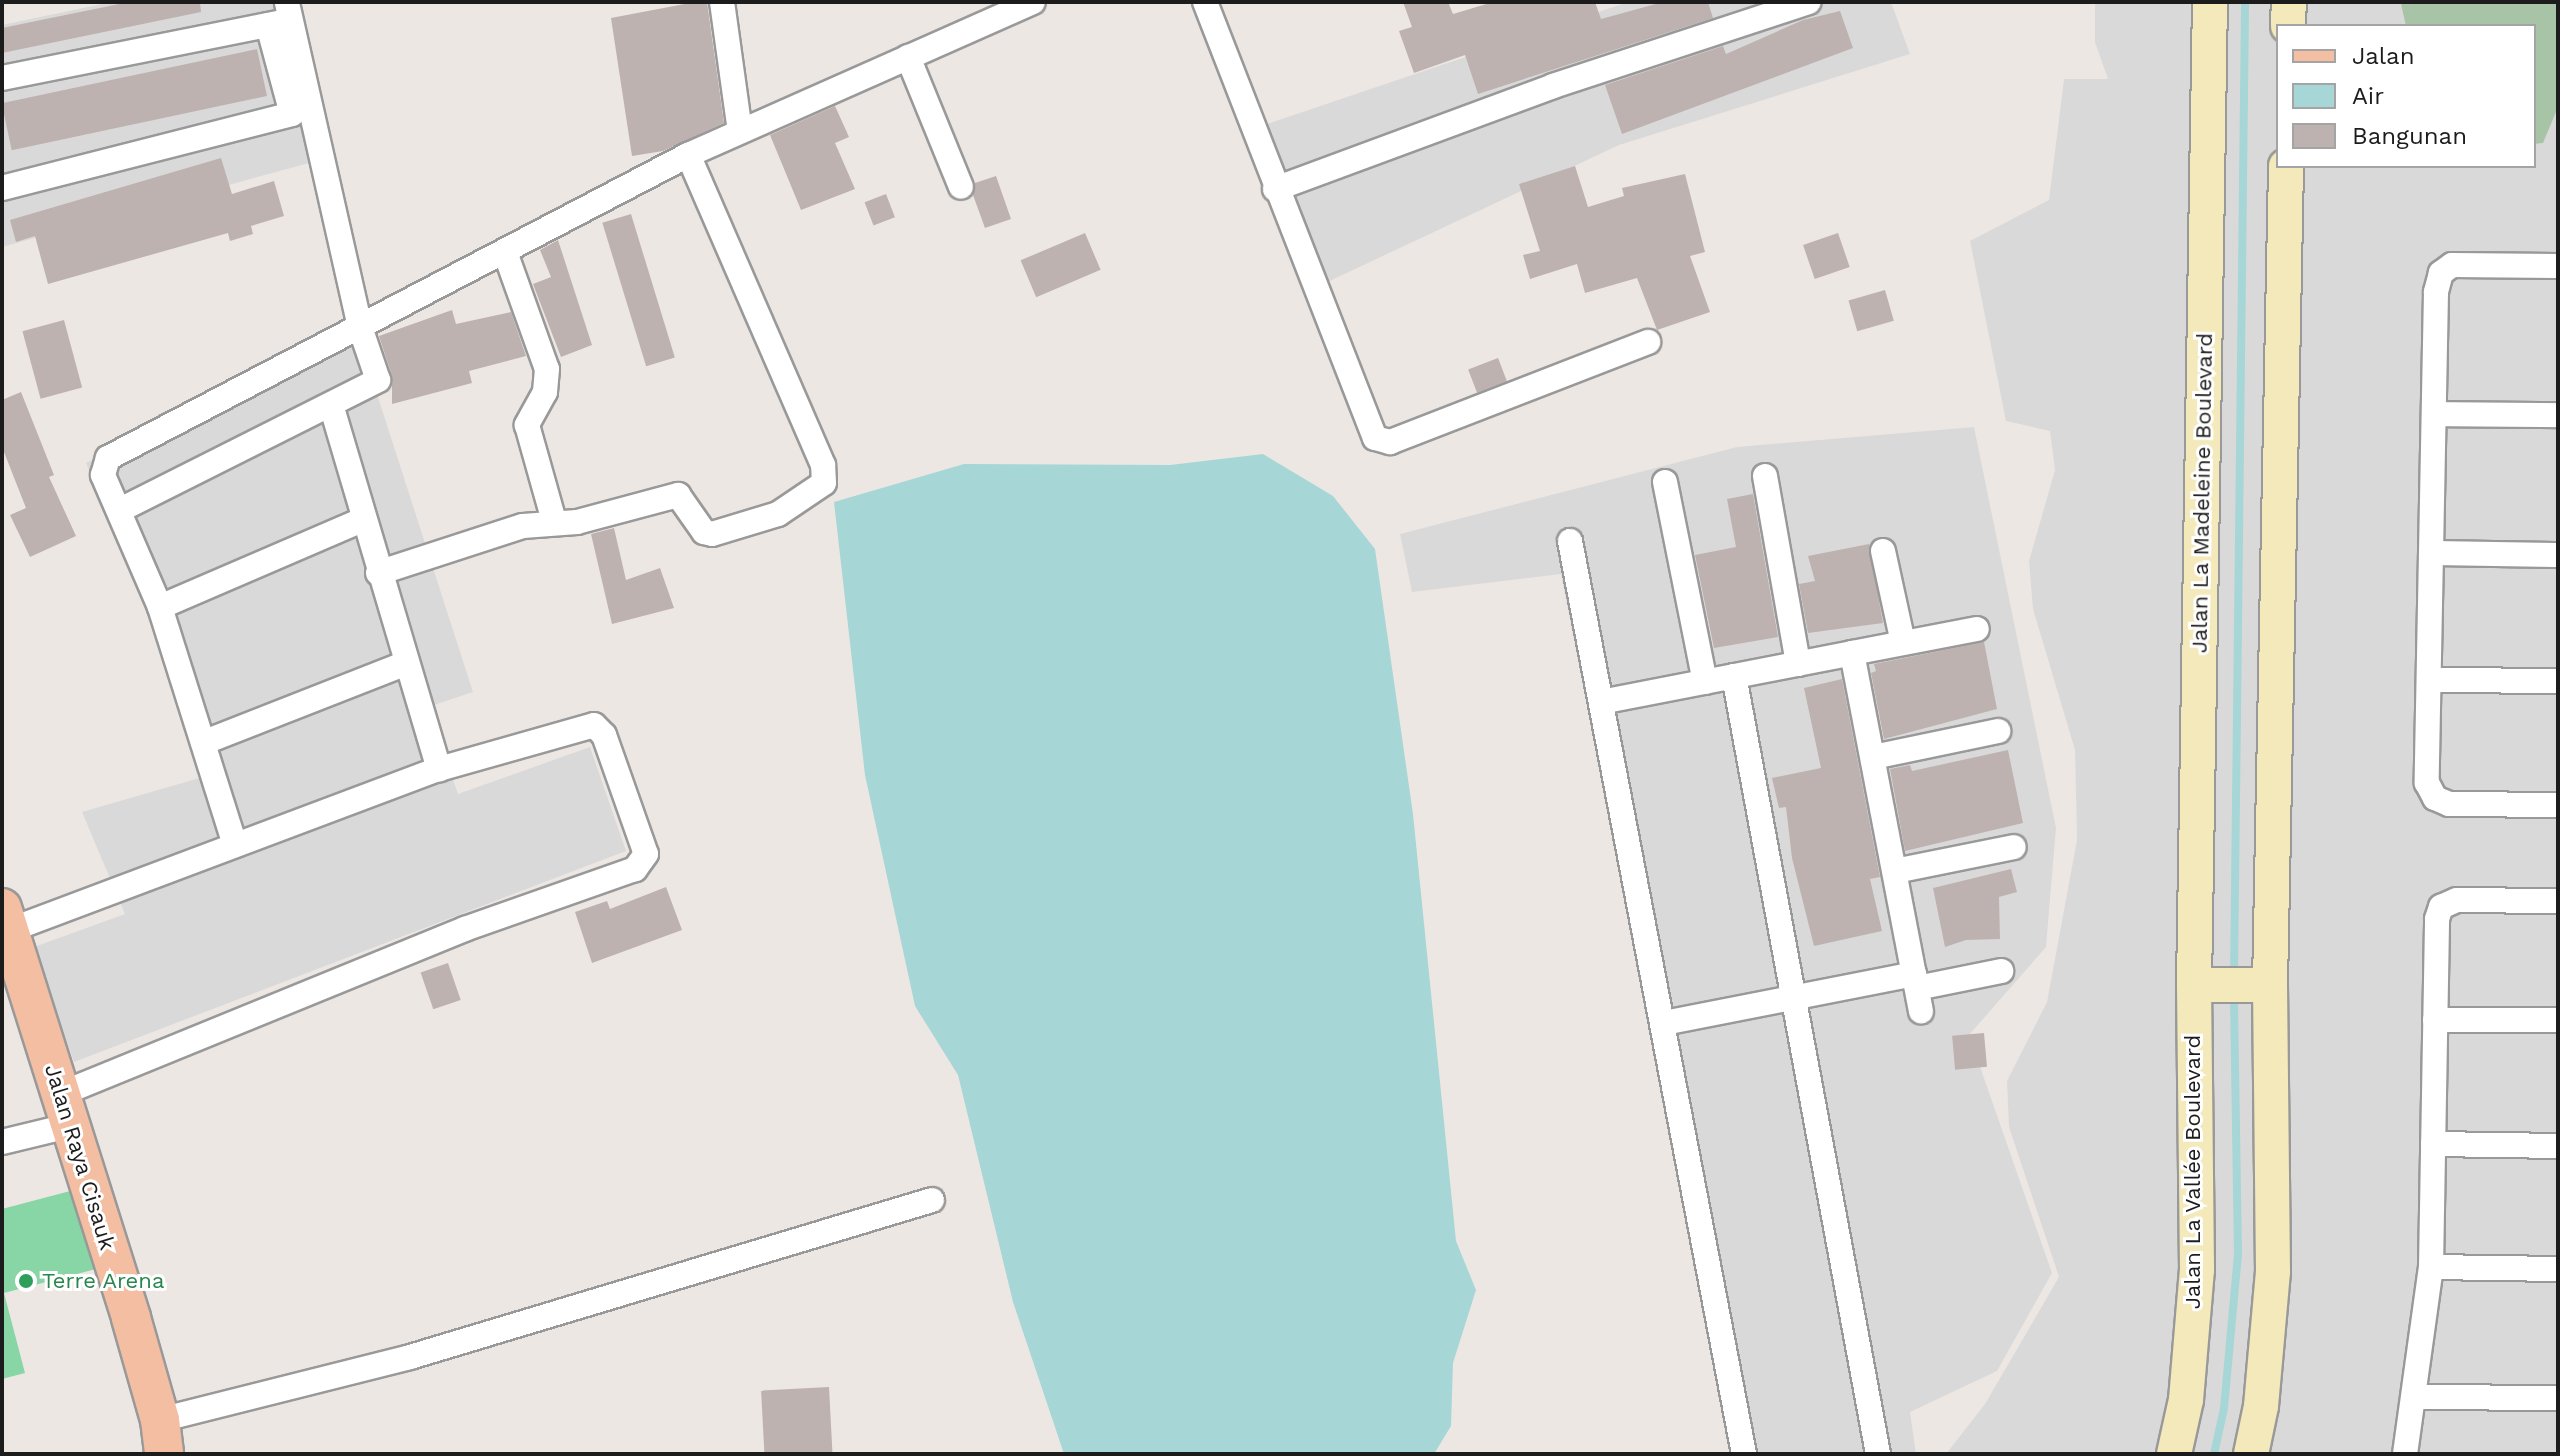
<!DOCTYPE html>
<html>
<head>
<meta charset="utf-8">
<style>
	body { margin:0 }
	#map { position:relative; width:2560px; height:1456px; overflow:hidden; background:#ede7e3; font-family:"Work Sans",sans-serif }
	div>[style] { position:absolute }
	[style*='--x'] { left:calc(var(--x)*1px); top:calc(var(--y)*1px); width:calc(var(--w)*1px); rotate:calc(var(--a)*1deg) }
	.residential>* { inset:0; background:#dad9da }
	.cemetery>* { inset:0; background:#a8c4a6 }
	.pitch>* { inset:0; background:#88d5a6 }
	.water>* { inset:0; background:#a7d6d7 }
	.stream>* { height:8px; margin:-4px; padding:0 4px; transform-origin:4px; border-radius:4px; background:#a7d6d7 }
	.building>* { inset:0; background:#bdb2b0; transform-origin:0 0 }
	.roads { filter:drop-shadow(2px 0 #999) drop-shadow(-2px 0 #999) drop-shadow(0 2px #999) drop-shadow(0 -2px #999) }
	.street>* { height:24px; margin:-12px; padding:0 12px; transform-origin:12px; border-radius:12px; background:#fff }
	.secondary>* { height:34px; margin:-17px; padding:0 17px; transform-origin:17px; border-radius:17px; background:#f3e9bb }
	.primary>* { height:38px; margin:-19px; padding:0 19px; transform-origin:19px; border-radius:19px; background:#f3bea2 }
	.dots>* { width:22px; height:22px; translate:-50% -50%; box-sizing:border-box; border:4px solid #fff; border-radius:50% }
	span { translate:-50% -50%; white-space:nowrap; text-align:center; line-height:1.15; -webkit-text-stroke:6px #fff; paint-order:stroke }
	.street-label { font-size:22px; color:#1c1c1c }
	.leisure-label { font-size:22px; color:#27864d }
	.left { translate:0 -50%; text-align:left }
	.frame { position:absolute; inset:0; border:4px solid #1c1c1c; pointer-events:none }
	.legend { position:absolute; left:2276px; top:24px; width:260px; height:144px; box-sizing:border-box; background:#fff; border:2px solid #a4a4a4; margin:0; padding:10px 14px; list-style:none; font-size:24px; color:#1c1c1c }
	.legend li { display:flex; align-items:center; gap:16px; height:40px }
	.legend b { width:40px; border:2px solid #a4a4a4 }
</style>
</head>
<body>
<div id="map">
	<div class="residential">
		<i style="clip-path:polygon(112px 2px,277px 2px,309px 163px,2px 247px,2px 25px)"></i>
		<i style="clip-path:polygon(1628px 2px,1891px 2px,1910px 54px,1619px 145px,1319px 286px,1261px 126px)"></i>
		<i style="clip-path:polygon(evenodd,2095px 2px,2558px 2px,2558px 1454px,1946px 1454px,1985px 1404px,2059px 1277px,2009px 1127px,2007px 1081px,2047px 1002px,2077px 840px,2075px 750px,2033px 609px,2029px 561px,2055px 470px,2050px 431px,2006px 421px,1970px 241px,2049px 200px,2064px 79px,2108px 79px,2095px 42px,2095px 2px,2278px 26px,2534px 26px,2534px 166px,2278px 166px,2278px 26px)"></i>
		<i style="clip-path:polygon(357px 332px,473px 692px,428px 707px,458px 794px,590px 747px,626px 851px,74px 1062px,34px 947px,125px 914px,82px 812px,203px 777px,166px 643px,86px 463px)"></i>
		<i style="clip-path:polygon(1974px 427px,2056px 828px,2046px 947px,1969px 1035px,2052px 1273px,1997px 1371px,1910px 1412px,1916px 1454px,1735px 1454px,1561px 574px,1412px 592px,1400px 534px,1737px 447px)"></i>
	</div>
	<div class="cemetery">
		<i style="clip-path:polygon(2558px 2px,2558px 107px,2543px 143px,2534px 144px,2534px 26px,2406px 26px,2401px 4px)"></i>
	</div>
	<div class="pitch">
		<i style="clip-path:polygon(74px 1190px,96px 1269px,4px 1293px,25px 1373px,2px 1379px,2px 1209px)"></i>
	</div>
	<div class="water">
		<i style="clip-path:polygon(1263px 454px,1333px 496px,1375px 549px,1413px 814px,1456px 1241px,1476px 1290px,1453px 1363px,1451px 1426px,1434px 1454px,1064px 1454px,1013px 1302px,958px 1075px,915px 1006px,865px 775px,834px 502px,964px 464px,1170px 465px)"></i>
	</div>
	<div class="stream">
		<i style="--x:2234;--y:977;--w:975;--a:-89.35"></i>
		<i style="--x:2214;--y:1454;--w:47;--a:-77.7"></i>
		<i style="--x:2224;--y:1408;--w:154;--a:-84.8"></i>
		<i style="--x:2238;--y:1255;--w:260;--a:-90.9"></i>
	</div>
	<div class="building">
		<i style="clip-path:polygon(129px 2px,200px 2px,201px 12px,2px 53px,2px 28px)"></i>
		<i style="clip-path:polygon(695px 2px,707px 2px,724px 123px,663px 151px,632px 156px,611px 18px)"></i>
		<i style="clip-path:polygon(1403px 2px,1448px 2px,1453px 14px,1493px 2px,1595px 2px,1601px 19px,1663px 2px,1708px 2px,1713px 18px,1478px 94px,1465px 55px,1414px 73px,1399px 31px,1412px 27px)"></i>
		<i style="clip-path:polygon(1840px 11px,1853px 48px,1622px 134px,1605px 85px,1723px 46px,1726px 54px,1803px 20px)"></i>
		<i style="left:257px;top:49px;width:48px;height:261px;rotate:78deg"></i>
		<i style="clip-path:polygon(835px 106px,849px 137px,835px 143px,855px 189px,801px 210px,770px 135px)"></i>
		<i style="clip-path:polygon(221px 158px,232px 194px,274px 181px,284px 216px,251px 226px,253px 234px,230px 241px,228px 233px,48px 284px,35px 236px,16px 242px,10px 220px)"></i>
		<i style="clip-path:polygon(1575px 166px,1588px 207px,1624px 196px,1622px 188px,1685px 174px,1705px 252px,1690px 256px,1710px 312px,1657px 330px,1637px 278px,1585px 293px,1577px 264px,1530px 279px,1523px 255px,1540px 251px,1519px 184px)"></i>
		<i style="clip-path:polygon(996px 176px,1011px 219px,985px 228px,973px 195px,975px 183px)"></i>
		<i style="left:886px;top:194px;width:25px;height:23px;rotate:69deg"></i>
		<i style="left:631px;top:214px;width:150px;height:30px;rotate:73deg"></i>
		<i style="left:1085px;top:233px;width:40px;height:70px;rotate:67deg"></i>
		<i style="left:1838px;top:233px;width:36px;height:37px;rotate:71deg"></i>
		<i style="clip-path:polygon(558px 240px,592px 345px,561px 357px,533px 284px,551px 277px,540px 250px)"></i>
		<i style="left:1885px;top:290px;width:32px;height:38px;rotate:74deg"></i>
		<i style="clip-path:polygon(452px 310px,456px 324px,511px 312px,526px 356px,469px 371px,472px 383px,392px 404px,392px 376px,379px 336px)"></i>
		<i style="left:64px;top:320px;width:70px;height:43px;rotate:75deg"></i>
		<i style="left:1498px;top:358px;width:25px;height:32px;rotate:69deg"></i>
		<i style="clip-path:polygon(21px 392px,54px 475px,49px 477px,76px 536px,30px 557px,10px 515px,26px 508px,2px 447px,2px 400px)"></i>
		<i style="clip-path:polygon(1753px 494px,1778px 637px,1714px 648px,1695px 555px,1736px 547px,1727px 499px)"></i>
		<i style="clip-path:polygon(614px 528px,626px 580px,660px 568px,674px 608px,612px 624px,591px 534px)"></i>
		<i style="clip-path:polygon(1869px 544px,1883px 623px,1808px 633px,1799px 584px,1815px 581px,1808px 556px)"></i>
		<i style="clip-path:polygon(1984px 642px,1997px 709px,1884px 739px,1871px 673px,1876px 671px,1874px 664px)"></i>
		<i style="clip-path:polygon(1842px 679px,1880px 877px,1870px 879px,1882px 931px,1814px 946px,1792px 858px,1786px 807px,1779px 808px,1772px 778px,1821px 768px,1804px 688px)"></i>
		<i style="clip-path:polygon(2008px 750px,2023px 823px,1905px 851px,1890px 769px,1910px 765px,1912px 771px)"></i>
		<i style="clip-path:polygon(2011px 869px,2017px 892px,1999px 897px,2000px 939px,1966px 940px,1945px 947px,1933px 888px)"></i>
		<i style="clip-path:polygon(666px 887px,682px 930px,592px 963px,575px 912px,607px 901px,610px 909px)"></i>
		<i style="left:448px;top:963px;width:39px;height:29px;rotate:71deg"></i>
		<i style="left:1984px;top:1033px;width:34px;height:32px;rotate:85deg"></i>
		<i style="left:829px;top:1387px;width:67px;height:68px;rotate:87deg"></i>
	</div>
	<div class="roads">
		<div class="street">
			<i style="--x:722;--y:2;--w:130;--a:82.1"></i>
			<i style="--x:1205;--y:2;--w:468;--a:68.7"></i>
			<i style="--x:1375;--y:438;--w:16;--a:15"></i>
			<i style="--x:1390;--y:442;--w:277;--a:-21.2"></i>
			<i style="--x:908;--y:57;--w:140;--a:67.8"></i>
			<i style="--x:2;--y:78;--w:286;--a:-11.3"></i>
			<i style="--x:2;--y:188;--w:299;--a:-14.3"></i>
			<i style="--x:292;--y:114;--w:92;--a:-105.1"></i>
			<i style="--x:1275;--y:189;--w:296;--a:-20.3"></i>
			<i style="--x:1553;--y:86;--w:269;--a:-18.2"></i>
			<i style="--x:505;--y:252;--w:124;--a:70.3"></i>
			<i style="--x:547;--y:369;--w:23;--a:95"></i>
			<i style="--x:545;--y:392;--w:38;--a:119"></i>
			<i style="--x:527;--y:425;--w:100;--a:74.3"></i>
			<i style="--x:2558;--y:266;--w:106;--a:-179.5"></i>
			<i style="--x:2452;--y:265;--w:14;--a:144"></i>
			<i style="--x:2441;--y:273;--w:20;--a:105"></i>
			<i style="--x:2436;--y:292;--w:491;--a:91.1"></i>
			<i style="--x:2427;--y:783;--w:17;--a:62"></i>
			<i style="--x:2435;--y:798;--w:15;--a:23"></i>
			<i style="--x:2449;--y:804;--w:109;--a:0.5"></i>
			<i style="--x:332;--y:408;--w:377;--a:73.5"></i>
			<i style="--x:2434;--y:414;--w:124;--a:0.5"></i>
			<i style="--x:1765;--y:476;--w:191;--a:80"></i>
			<i style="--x:1665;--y:482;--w:204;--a:78.7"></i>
			<i style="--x:120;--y:510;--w:289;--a:-26.7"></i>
			<i style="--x:378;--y:380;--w:56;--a:-108.8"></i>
			<i style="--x:360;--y:327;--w:333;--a:-102.7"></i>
			<i style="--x:1570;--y:541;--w:929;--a:79.21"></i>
			<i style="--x:1883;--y:551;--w:94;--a:77.7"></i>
			<i style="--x:2431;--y:553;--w:127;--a:0.9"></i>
			<i style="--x:378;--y:573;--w:152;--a:-18"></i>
			<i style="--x:523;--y:526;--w:54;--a:-4.2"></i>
			<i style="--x:577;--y:522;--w:105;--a:-15"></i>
			<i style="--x:678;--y:495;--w:45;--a:54.9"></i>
			<i style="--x:704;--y:532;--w:8;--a:14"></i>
			<i style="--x:712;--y:534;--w:69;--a:-16.9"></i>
			<i style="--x:778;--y:514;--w:55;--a:-34"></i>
			<i style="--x:824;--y:483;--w:18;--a:-93"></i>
			<i style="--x:823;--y:465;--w:338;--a:-113.5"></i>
			<i style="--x:160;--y:607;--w:220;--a:-23.3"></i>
			<i style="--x:1852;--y:653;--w:127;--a:-10.9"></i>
			<i style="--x:1734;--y:676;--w:791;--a:79.51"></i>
			<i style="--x:2429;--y:680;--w:129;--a:0.4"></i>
			<i style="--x:1601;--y:702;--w:256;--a:-11"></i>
			<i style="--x:1852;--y:653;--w:365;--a:79.1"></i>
			<i style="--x:205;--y:742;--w:214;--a:-21.4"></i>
			<i style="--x:1873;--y:757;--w:128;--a:-11.7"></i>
			<i style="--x:235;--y:845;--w:250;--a:-107.5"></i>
			<i style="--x:160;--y:607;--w:144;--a:-113.4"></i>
			<i style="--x:103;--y:475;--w:18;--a:-74"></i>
			<i style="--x:108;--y:458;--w:654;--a:-27.58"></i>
			<i style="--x:688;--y:155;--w:377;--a:-23.9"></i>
			<i style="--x:1895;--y:871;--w:121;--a:-11.4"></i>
			<i style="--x:10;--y:930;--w:458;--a:-20.6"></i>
			<i style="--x:439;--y:769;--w:161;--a:-15.8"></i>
			<i style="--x:594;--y:725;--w:14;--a:45"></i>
			<i style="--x:604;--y:735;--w:126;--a:70.6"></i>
			<i style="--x:646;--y:854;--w:19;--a:126"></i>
			<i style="--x:635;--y:869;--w:180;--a:160.6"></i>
			<i style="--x:465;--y:929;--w:437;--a:157.8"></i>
			<i style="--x:1917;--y:988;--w:86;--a:-11.4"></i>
			<i style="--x:2435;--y:1020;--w:123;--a:0"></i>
			<i style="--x:1664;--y:1023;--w:255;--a:-11.1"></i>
			<i style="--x:2;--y:1142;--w:68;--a:-13.6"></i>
			<i style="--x:2433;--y:1144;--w:125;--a:0.9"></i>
			<i style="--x:2431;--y:1267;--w:127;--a:0.9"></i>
			<i style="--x:2417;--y:1397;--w:141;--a:0.4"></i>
			<i style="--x:160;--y:1420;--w:258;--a:-14.1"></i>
			<i style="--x:410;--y:1357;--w:545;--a:-16.74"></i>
			<i style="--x:2405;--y:1454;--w:189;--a:-82.1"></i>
			<i style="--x:2431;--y:1267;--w:348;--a:-89"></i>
			<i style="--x:2437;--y:919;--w:13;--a:-72"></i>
			<i style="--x:2441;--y:907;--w:17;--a:-24"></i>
			<i style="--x:2457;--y:900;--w:101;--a:0.6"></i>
		</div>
		<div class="secondary">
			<i style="--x:2288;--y:26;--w:24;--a:-88"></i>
			<i style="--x:2194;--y:985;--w:76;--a:0"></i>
			<i style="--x:2174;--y:1454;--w:55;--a:-77.5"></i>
			<i style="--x:2186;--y:1400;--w:130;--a:-85.2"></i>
			<i style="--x:2197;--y:1270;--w:285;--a:-90.6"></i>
			<i style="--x:2194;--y:985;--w:983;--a:-89.07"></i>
			<i style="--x:2251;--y:1454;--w:49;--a:-78.2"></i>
			<i style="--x:2261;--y:1406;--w:135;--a:-84.9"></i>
			<i style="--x:2273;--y:1272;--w:287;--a:-90.6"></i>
			<i style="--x:2270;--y:985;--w:819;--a:-88.88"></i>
		</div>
		<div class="primary">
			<i style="--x:2;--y:908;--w:430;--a:72.5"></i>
			<i style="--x:131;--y:1318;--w:106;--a:74.1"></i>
			<i style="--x:160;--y:1420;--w:34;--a:83"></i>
		</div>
	</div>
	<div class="dots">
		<i style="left:26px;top:1281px;background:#2e9e5b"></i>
	</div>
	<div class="street-label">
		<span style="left:2202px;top:493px;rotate:-89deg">Jalan La Madeleine Boulevard</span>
		<span style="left:80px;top:1157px;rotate:73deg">Jalan Raya Cisauk</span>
		<span style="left:2193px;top:1172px;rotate:-90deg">Jalan La Vallée Boulevard</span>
	</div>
	<div class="leisure-label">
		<span class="left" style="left:42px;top:1281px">Terre Arena</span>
	</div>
	<div class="frame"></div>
	<ul class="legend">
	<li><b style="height:10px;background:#f3bea2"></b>Jalan</li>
	<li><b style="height:22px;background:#a7d6d7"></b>Air</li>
	<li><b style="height:22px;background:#bdb2b0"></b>Bangunan</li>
	</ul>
</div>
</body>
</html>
